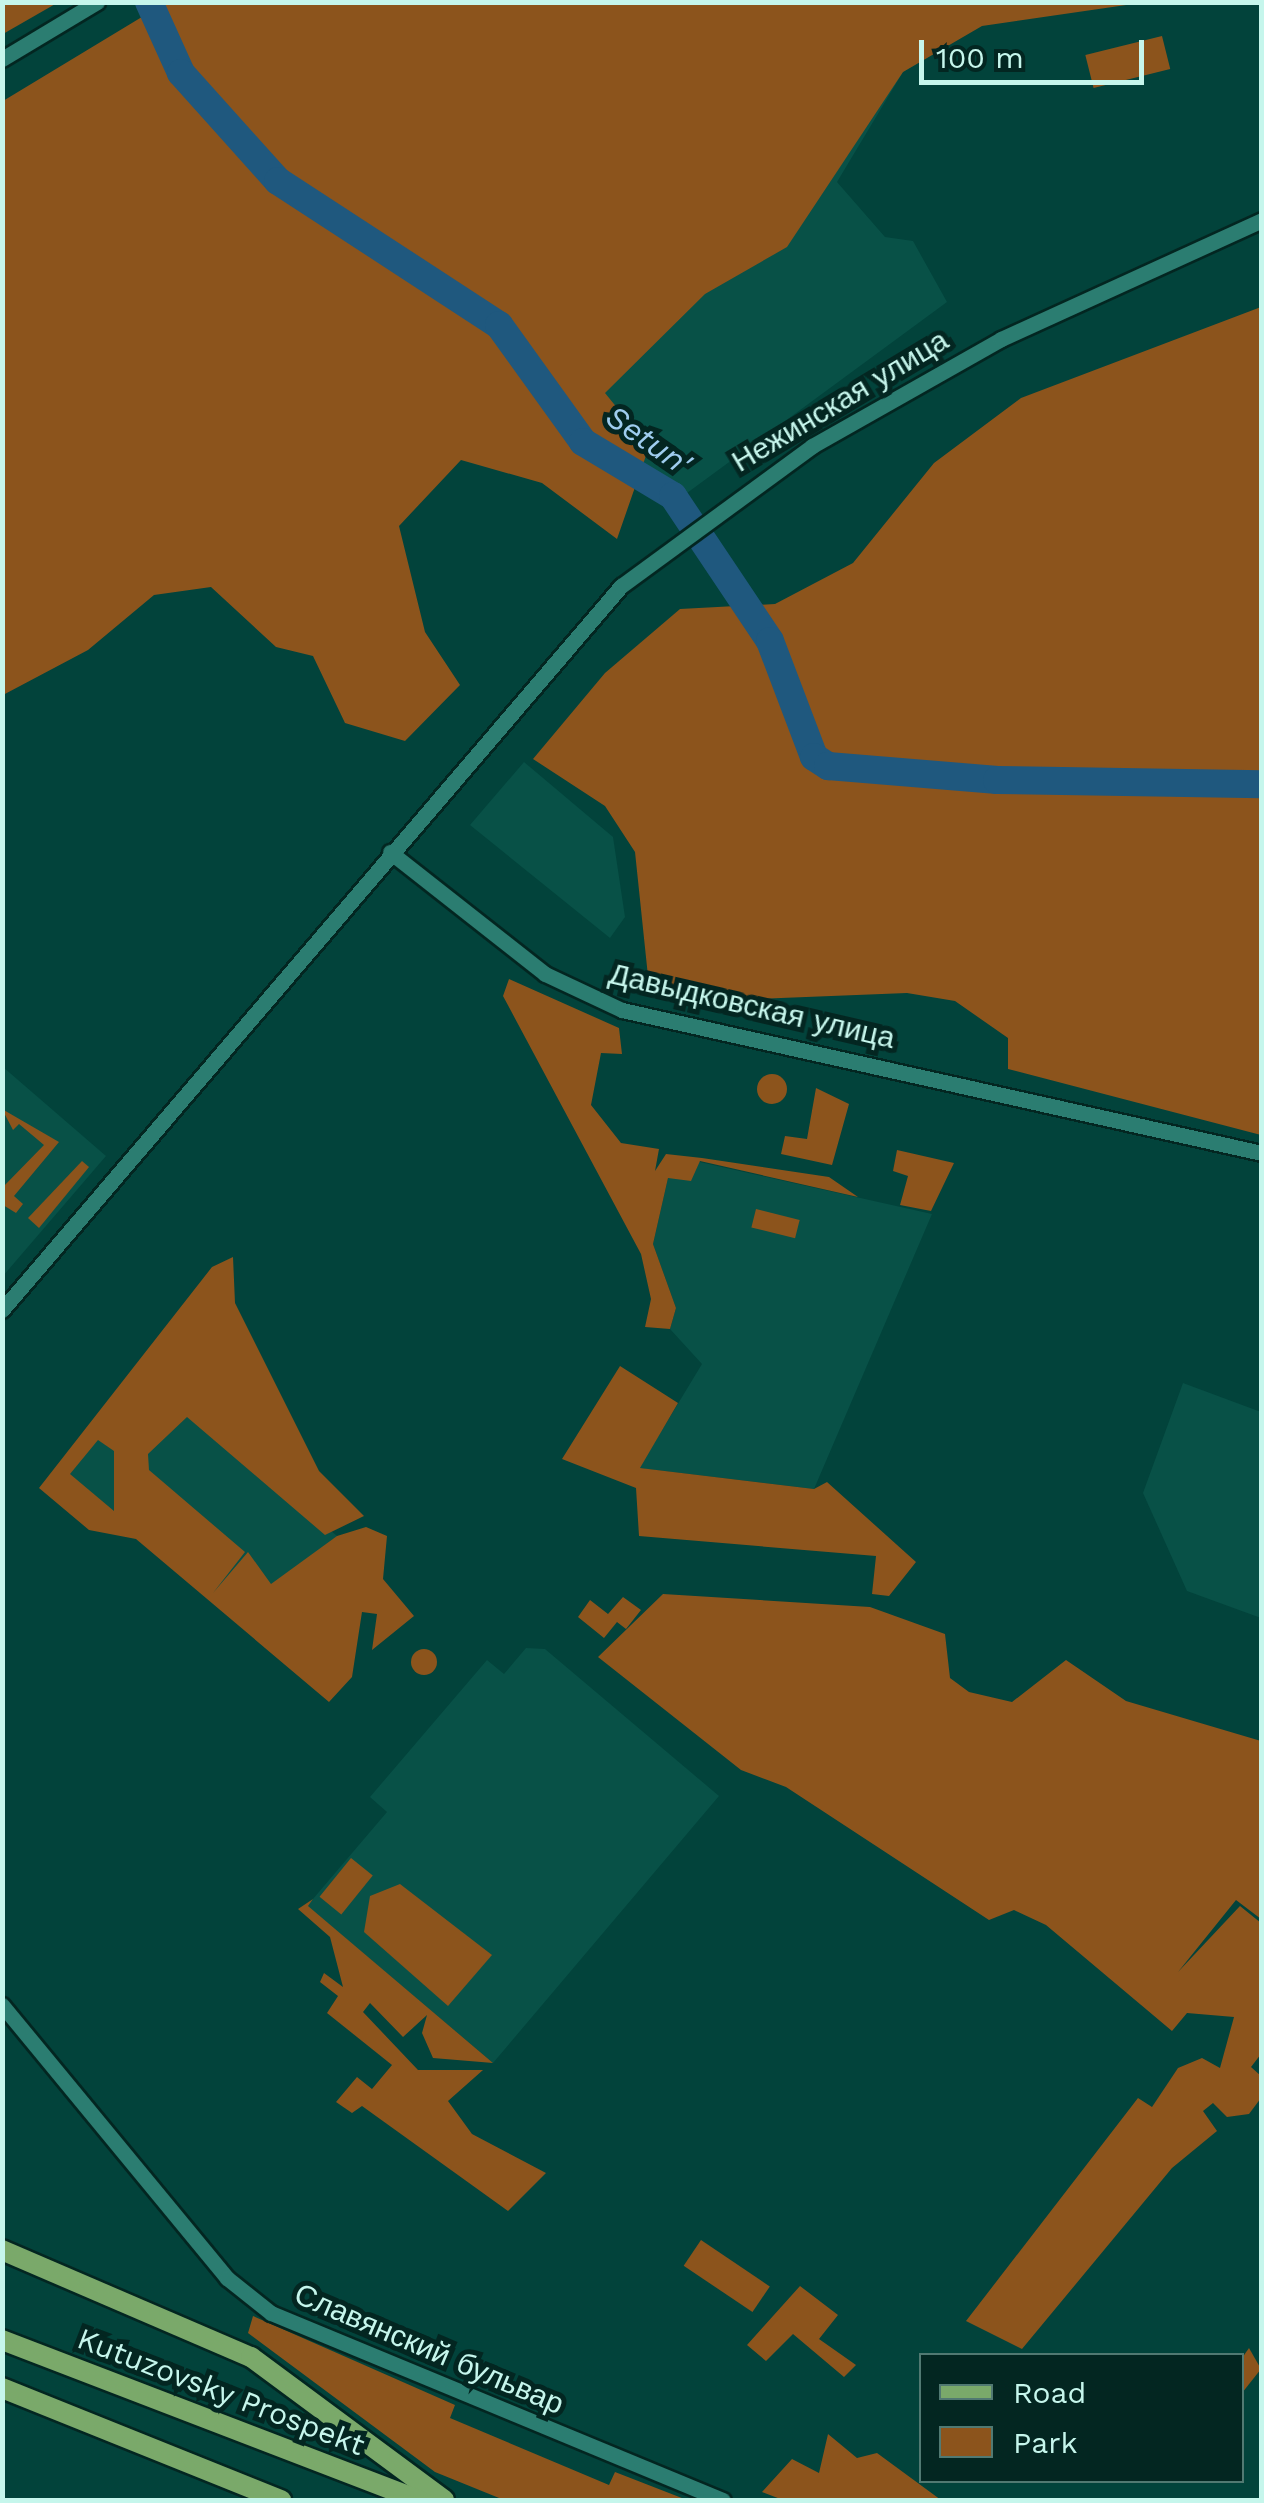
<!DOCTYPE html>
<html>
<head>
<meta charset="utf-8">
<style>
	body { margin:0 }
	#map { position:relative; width:1264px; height:2503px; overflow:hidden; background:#02433b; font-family:"Work Sans",sans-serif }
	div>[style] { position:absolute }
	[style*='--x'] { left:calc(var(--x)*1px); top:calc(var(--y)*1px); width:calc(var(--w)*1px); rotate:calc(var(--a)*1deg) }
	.built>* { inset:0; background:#085147 }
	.green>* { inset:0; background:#8c541c; transform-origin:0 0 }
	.round { border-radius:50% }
	.river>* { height:28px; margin:-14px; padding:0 14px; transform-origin:14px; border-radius:14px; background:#1f587e }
	.roads { filter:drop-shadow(2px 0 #032621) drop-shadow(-2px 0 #032621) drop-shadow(0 2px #032621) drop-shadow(0 -2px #032621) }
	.minor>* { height:15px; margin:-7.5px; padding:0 7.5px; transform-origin:7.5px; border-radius:7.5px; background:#2b7d71 }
	.major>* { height:20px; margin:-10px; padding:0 10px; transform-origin:10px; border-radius:10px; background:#7aa96a }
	span { translate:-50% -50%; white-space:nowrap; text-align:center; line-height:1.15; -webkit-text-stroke:10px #032621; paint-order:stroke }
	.street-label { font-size:30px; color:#c6f6ec }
	.water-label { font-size:32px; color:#9fcdef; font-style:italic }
	.frame { position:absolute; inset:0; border:5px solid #c6f6ec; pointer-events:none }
	.legend { position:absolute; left:919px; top:2353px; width:325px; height:130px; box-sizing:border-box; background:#032621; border:2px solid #517972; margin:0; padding:12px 18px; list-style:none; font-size:30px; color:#c6f6ec }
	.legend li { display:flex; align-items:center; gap:20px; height:50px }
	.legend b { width:50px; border:2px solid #517972 }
	.scale { position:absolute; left:919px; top:40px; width:225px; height:45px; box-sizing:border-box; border:5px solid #c6f6ec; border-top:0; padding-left:12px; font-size:30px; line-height:35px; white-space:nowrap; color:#c6f6ec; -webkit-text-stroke:8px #032621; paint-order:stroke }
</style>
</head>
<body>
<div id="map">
	<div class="built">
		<i style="clip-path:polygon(165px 2px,981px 26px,903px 72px,837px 182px,885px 237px,913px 241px,947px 302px,687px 493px,617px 456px)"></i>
		<i style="clip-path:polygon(524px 762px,613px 837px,625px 917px,610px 938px,470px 825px)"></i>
		<i style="clip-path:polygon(3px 1067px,106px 1156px,3px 1276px)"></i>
		<i style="clip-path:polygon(673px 1156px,932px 1214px,814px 1489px,639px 1468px,702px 1364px,670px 1329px,676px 1308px,653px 1244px)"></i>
		<i style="clip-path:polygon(193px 1325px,300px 1505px,367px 1561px,288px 1656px,69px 1474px)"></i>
		<i style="clip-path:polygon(1183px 1383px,1261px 1412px,1261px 1618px,1187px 1591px,1143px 1493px)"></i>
		<i style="clip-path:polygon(526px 1648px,545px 1649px,719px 1796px,493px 2063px,307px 1906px,387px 1812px,370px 1797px,487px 1660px,504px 1674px)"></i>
	</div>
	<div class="green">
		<i style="clip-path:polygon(3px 2px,57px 2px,57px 3px,3px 34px)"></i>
		<i style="clip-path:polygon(165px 3px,165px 2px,1140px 3px,982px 26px,903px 72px,787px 247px,705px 294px,605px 393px,649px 447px,617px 539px,542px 483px,461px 460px,399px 526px,425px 632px,460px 685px,405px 741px,345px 723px,313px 656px,276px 647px,211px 587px,154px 595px,88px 650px,3px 695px,3px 101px)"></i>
		<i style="left:1162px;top:36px;width:34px;height:79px;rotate:76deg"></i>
		<i style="clip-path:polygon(1261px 307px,1261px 1135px,1008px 1069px,1008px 1038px,955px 1001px,907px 993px,709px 1001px,649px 986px,635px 852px,605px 806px,533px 759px,605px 673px,680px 609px,775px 604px,853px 563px,934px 463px,1021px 398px)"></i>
		<i style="clip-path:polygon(509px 979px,619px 1028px,622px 1054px,601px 1053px,591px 1105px,621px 1143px,659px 1149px,655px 1171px,666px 1154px,702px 1158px,829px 1177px,858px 1197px,700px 1161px,691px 1181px,668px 1178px,653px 1244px,676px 1308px,670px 1329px,645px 1327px,651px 1299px,641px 1254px,503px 996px)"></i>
		<i class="round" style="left:757px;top:1074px;width:30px;height:30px"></i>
		<i style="clip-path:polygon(816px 1088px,849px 1104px,832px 1165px,781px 1154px,785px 1136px,807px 1139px)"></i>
		<i style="clip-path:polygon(2px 1109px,59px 1142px,14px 1196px,23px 1204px,16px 1213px,3px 1205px,3px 1187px,44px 1145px,19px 1124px,13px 1130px)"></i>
		<i style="clip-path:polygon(897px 1150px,954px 1163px,931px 1211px,900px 1205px,908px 1176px,893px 1171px)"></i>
		<i style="clip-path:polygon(82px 1161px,89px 1167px,39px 1228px,28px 1218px)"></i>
		<i style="left:756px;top:1209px;width:45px;height:19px;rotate:14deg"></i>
		<i style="clip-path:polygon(evenodd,233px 1257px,235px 1303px,319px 1471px,364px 1516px,325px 1535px,187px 1417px,148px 1454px,149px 1470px,245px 1552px,213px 1593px,248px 1552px,271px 1584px,337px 1536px,366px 1527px,387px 1536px,383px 1579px,414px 1616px,372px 1650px,377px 1614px,362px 1612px,352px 1677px,329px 1702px,136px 1539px,89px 1530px,39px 1488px,212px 1267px,233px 1257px,98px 1440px,114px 1451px,114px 1511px,70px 1474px,98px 1440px)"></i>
		<i style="clip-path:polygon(620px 1366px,678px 1403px,640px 1468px,814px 1489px,827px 1482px,916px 1562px,889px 1596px,872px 1594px,876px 1556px,639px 1536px,636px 1488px,562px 1459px)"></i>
		<i style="clip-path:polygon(663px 1594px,870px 1607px,945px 1634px,950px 1678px,969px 1692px,1012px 1702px,1066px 1660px,1126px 1701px,1261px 1741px,1261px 1919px,1236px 1900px,1178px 1972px,1240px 1906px,1261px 1923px,1261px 2054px,1251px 2067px,1261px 2076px,1261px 2098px,1249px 2114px,1227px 2117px,1213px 2103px,1203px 2111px,1217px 2131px,1172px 2168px,1022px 2349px,966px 2321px,1138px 2098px,1152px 2107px,1178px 2068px,1202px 2058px,1220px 2068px,1234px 2017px,1187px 2013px,1172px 2031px,1046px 1925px,1014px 1910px,989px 1920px,786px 1787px,741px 1770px,598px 1657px)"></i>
		<i style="clip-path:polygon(623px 1597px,641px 1610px,626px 1629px,617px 1622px,604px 1638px,578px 1617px,590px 1600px,608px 1614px)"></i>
		<i class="round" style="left:411px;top:1649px;width:26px;height:26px"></i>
		<i style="left:351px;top:1858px;width:28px;height:50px;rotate:39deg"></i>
		<i style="clip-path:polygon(400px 1884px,492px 1955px,448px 2006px,364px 1932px,370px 1896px)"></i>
		<i style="clip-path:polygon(313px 1899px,308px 1906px,493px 2063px,433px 2058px,422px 2033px,427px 2015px,403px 2037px,370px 2003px,363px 2012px,418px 2070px,483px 2070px,448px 2101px,472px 2134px,546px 2173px,508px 2211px,362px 2106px,352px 2113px,336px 2102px,357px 2077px,372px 2089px,392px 2065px,327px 2013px,338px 1996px,320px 1982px,324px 1973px,343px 1987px,330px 1937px,298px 1909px)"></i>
		<i style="left:701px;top:2240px;width:83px;height:31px;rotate:34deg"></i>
		<i style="clip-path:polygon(800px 2286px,838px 2315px,819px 2339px,856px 2365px,844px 2377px,793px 2334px,766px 2361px,747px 2345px)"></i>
		<i style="clip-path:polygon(253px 2316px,455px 2405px,450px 2418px,609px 2485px,615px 2472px,687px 2500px,504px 2500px,435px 2472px,248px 2333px)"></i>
		<i style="clip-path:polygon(1249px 2348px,1261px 2369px,1242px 2393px,1242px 2358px)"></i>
		<i style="clip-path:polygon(828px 2434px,857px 2458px,877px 2453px,941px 2500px,783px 2500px,762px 2492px,792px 2459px,819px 2473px)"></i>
	</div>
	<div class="river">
		<i style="--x:149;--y:2;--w:78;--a:65.7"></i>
		<i style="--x:181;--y:73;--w:145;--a:48.1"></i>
		<i style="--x:278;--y:181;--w:264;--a:33.1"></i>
		<i style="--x:499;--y:325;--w:144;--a:54.3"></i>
		<i style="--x:583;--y:442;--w:105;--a:31"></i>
		<i style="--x:673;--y:496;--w:174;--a:56.2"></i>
		<i style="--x:770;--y:641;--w:124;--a:69.2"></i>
		<i style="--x:814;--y:757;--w:17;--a:33"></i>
		<i style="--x:828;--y:766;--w:170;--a:4.7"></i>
		<i style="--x:997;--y:780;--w:265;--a:0.9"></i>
	</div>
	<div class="roads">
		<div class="minor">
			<i style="--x:2;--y:59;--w:111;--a:-31"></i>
			<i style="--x:390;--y:852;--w:197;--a:38.2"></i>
			<i style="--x:545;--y:974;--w:85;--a:25.1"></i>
			<i style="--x:622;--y:1010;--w:656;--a:12.6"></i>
			<i style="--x:2;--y:1310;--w:953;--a:-49.47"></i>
			<i style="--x:621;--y:586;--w:237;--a:-36.2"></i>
			<i style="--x:812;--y:446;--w:217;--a:-29.5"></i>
			<i style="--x:1001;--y:339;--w:287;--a:-24.5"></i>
			<i style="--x:2;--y:2005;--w:354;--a:50.5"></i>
			<i style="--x:227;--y:2278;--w:56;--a:38.5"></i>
			<i style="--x:271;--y:2313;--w:489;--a:22.5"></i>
		</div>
		<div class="major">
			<i style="--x:2;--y:2250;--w:271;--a:23.3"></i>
			<i style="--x:251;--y:2357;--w:240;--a:36.5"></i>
			<i style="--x:2;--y:2340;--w:446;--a:21"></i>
			<i style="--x:2;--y:2388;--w:301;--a:21.9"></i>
		</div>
	</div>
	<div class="street-label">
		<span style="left:840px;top:401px;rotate:-31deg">Нежинская улица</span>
		<span style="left:752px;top:1006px;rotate:13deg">Давыдковская улица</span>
		<span style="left:429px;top:2349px;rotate:23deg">Славянский бульвар</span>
		<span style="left:221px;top:2392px;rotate:21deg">Kutuzovsky Prospekt</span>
	</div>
	<div class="water-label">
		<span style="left:648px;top:440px;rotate:35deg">Setun'</span>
	</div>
	<div class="frame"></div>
	<ul class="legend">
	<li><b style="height:12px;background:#7aa96a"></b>Road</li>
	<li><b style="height:28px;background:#8c541c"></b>Park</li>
	</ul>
	<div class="scale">100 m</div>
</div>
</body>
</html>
